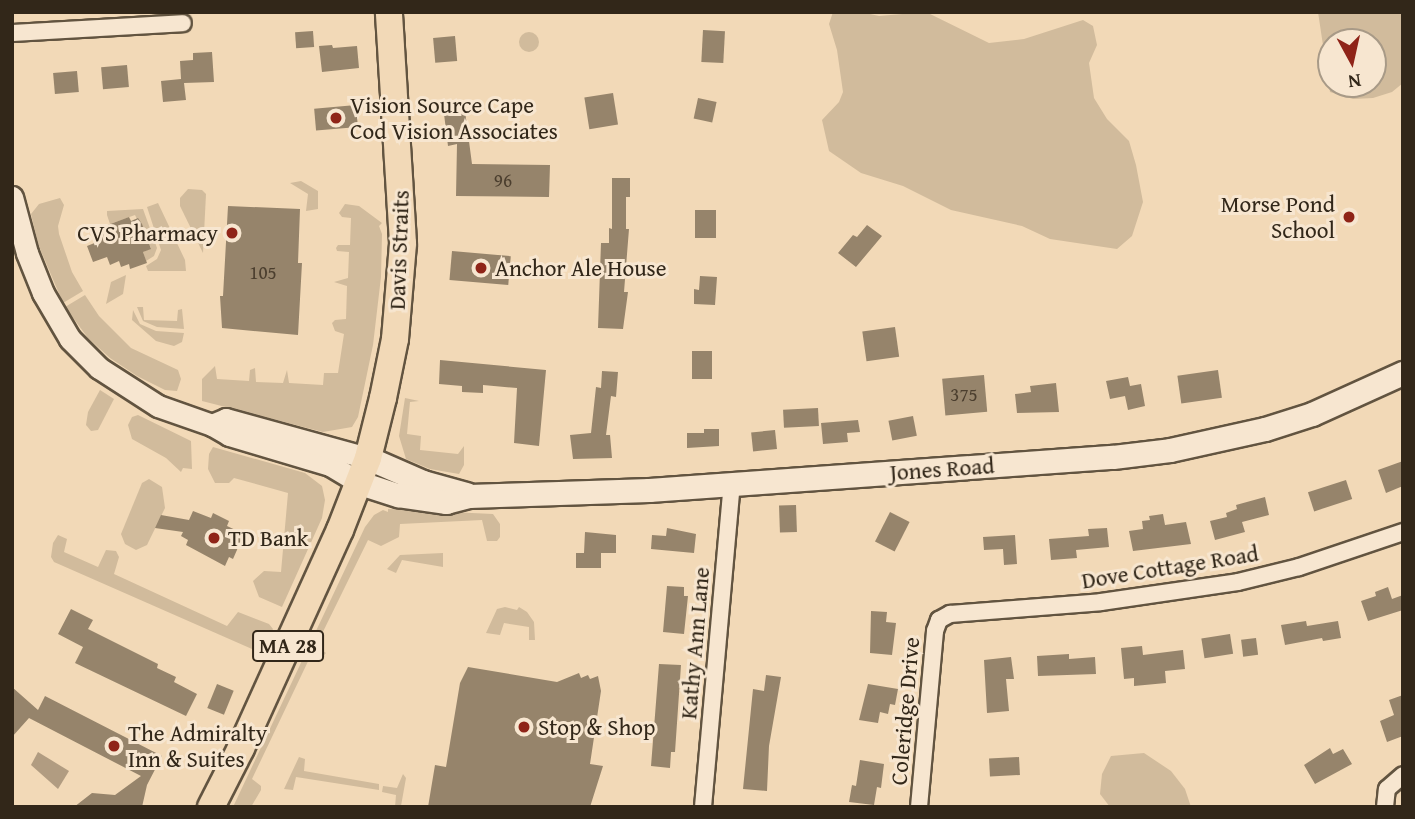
<!DOCTYPE html>
<html>
<head>
<meta charset="utf-8">
<style>
	body { margin:0 }
	#map { position:relative; width:1415px; height:819px; overflow:hidden; background:#f2d9b7; font-family:"Gentium Book Plus",serif }
	div>[style] { position:absolute }
	[style*='--x'] { left:calc(var(--x)*1px); top:calc(var(--y)*1px); width:calc(var(--w)*1px); rotate:calc(var(--a)*1deg) }
	.green>* { inset:0; background:#d1bb9c }
	.round { border-radius:50% }
	.water>* { inset:0; background:#b19c81 }
	.building>* { inset:0; background:#96846b; transform-origin:0 0 }
	.roads { filter:drop-shadow(2px 0 #625440) drop-shadow(-2px 0 #625440) drop-shadow(0 2px #625440) drop-shadow(0 -2px #625440) }
	.minor>* { height:16px; margin:-8px; padding:0 8px; transform-origin:8px; border-radius:8px; background:#f7e6d0 }
	.tertiary>* { height:21px; margin:-10.5px; padding:0 10.5px; transform-origin:10.5px; border-radius:10.5px; background:#f7e6d0 }
	.secondary>* { height:23px; margin:-11.5px; padding:0 11.5px; transform-origin:11.5px; border-radius:11.5px; background:#f7e6d0 }
	.primary>* { height:26px; margin:-13px; padding:0 13px; transform-origin:13px; border-radius:13px; background:#f2d9b7 }
	.dots>* { width:19px; height:19px; translate:-50% -50%; box-sizing:border-box; border:4px solid #f7e6d0; border-radius:50% }
	span { translate:-50% -50%; white-space:nowrap; text-align:center; line-height:1.15; -webkit-text-stroke:6px #f7e6d0; paint-order:stroke }
	.number-label { font-size:19px; color:#4b3e2e }
	.number-label span { -webkit-text-stroke-width:0 }
	.shield-label span { padding:2px 5px; background:#f7e6d0; border:2px solid; border-radius:5px; -webkit-text-stroke-width:0 }
	.shield-label { font-size:21px; color:#322719; font-weight:700 }
	.poi-label { font-size:23px; color:#322719 }
	.left { translate:0 -50%; text-align:left }
	.right { translate:-100% -50%; text-align:right }
	.street-label { font-size:23px; color:#322719 }
	.frame { position:absolute; inset:0; border:14px solid #322719; pointer-events:none }
	.north { position:absolute; left:1317px; top:28px; width:70px; height:70px; box-sizing:border-box; background:#f7e6d0; border:2px solid #a89a87; border-radius:50%; rotate:172deg; font-size:19px; font-weight:700; line-height:28px; text-align:center; color:#322719 }
	.north::after { content:''; display:block; margin:auto; width:24px; height:32px; background:#8f2418; clip-path:polygon(50% 0,100% 100%,50% 72%,0 100%) }
</style>
</head>
<body>
<div id="map">
	<div class="green">
		<i style="clip-path:polygon(833px 12px,861px 12px,879px 16px,926px 12px,989px 43px,1024px 39px,1083px 20px,1093px 26px,1097px 45px,1089px 63px,1094px 98px,1107px 119px,1129px 141px,1136px 165px,1143px 202px,1132px 236px,1117px 249px,1050px 239px,1022px 226px,951px 210px,903px 186px,861px 173px,829px 151px,822px 120px,839px 102px,843px 92px,837px 50px,829px 24px)"></i>
		<i style="clip-path:polygon(evenodd,1318px 12px,1403px 12px,1403px 83px,1392px 92px,1373px 98px,1353px 99px,1330px 92px,1318px 12px,1331px 42px,1373px 42px,1373px 84px,1331px 84px,1331px 42px)"></i>
		<i class="round" style="left:519px;top:32px;width:20px;height:20px"></i>
		<i style="clip-path:polygon(301px 181px,318px 191px,318px 209px,306px 211px,308px 194px,290px 183px)"></i>
		<i style="clip-path:polygon(188px 189px,202px 190px,206px 194px,203px 253px,180px 206px,180px 198px)"></i>
		<i style="clip-path:polygon(60px 198px,64px 205px,58px 226px,59px 234px,72px 272px,83px 291px,63px 303px,38px 244px,31px 214px,39px 204px)"></i>
		<i style="clip-path:polygon(158px 203px,185px 260px,186px 271px,148px 271px,146px 266px,157px 259px,161px 250px,147px 207px)"></i>
		<i style="clip-path:polygon(345px 204px,359px 206px,382px 223px,379px 226px,382px 234px,381px 277px,373px 345px,358px 417px,352px 427px,323px 432px,202px 401px,202px 379px,215px 366px,217px 379px,249px 381px,250px 370px,255px 368px,256px 382px,283px 383px,287px 370px,289px 383px,323px 385px,324px 373px,338px 373px,344px 334px,335px 331px,332px 323px,335px 320px,346px 319px,347px 286px,334px 282px,348px 278px,349px 252px,337px 251px,336px 248px,338px 245px,350px 245px,351px 218px,342px 217px,339px 213px)"></i>
		<i style="clip-path:polygon(143px 209px,157px 248px,154px 256px,146px 261px,143px 252px,151px 248px,135px 215px,110px 224px,107px 215px,107px 211px)"></i>
		<i style="clip-path:polygon(126px 275px,123px 294px,106px 304px,111px 282px)"></i>
		<i style="clip-path:polygon(85px 295px,99px 316px,131px 348px,178px 370px,181px 379px,177px 391px,165px 390px,137px 376px,110px 358px,88px 338px,65px 307px)"></i>
		<i style="clip-path:polygon(137px 307px,143px 307px,144px 320px,177px 321px,178px 310px,182px 309px,184px 329px,157px 327px,143px 321px)"></i>
		<i style="clip-path:polygon(133px 310px,140px 324px,156px 331px,184px 333px,182px 342px,174px 346px,156px 341px,132px 320px)"></i>
		<i style="clip-path:polygon(100px 390px,114px 399px,98px 430px,91px 431px,86px 425px,88px 412px)"></i>
		<i style="clip-path:polygon(405px 398px,419px 401px,410px 402px,407px 434px,421px 436px,420px 450px,458px 454px,464px 446px,464px 465px,459px 474px,430px 469px,406px 459px,399px 436px)"></i>
		<i style="clip-path:polygon(138px 415px,191px 441px,192px 469px,183px 468px,181px 472px,166px 458px,132px 439px,128px 425px,132px 417px)"></i>
		<i style="clip-path:polygon(213px 447px,305px 473px,322px 486px,325px 500px,322px 518px,282px 607px,259px 597px,253px 581px,264px 571px,281px 572px,288px 493px,234px 478px,229px 483px,215px 483px,208px 469px,209px 454px)"></i>
		<i style="clip-path:polygon(149px 479px,162px 487px,165px 508px,147px 545px,136px 550px,125px 544px,121px 534px,142px 483px)"></i>
		<i style="clip-path:polygon(388px 509px,493px 514px,500px 524px,500px 537px,497px 541px,487px 541px,482px 520px,400px 524px,399px 537px,381px 546px,368px 540px,316px 646px,326px 653px,323px 656px,312px 653px,252px 779px,261px 786px,261px 790px,251px 807px,233px 807px,365px 527px,374px 515px,383px 510px,388px 512px)"></i>
		<i style="clip-path:polygon(58px 535px,67px 539px,64px 552px,98px 567px,106px 550px,116px 551px,119px 557px,114px 574px,227px 626px,238px 612px,269px 624px,273px 629px,261px 653px,54px 562px,51px 557px,53px 543px)"></i>
		<i style="clip-path:polygon(443px 553px,443px 567px,402px 560px,396px 573px,387px 569px,400px 555px)"></i>
		<i style="clip-path:polygon(505px 607px,517px 610px,519px 607px,527px 612px,534px 622px,535px 640px,529px 640px,529px 627px,504px 623px,500px 635px,486px 633px,497px 609px)"></i>
		<i style="clip-path:polygon(1144px 753px,1171px 771px,1185px 789px,1191px 807px,1110px 807px,1100px 794px,1102px 774px,1111px 756px)"></i>
		<i style="clip-path:polygon(299px 757px,305px 759px,304px 771px,379px 784px,379px 790px,296px 777px,293px 790px,284px 789px)"></i>
		<i style="clip-path:polygon(403px 774px,406px 778px,401px 806px,395px 807px,396px 795px,382px 792px,383px 786px,397px 788px)"></i>
	</div>
	<div class="water">
		<i style="clip-path:polygon(38px 752px,69px 771px,58px 789px,31px 765px)"></i>
	</div>
	<div class="building">
		<i style="left:703px;top:30px;width:22px;height:32px;rotate:3deg"></i>
		<i style="left:313px;top:31px;width:16px;height:18px;rotate:86deg"></i>
		<i style="left:455px;top:36px;width:25px;height:22px;rotate:85deg"></i>
		<i style="clip-path:polygon(332px 45px,333px 48px,357px 46px,359px 68px,322px 72px,319px 46px)"></i>
		<i style="clip-path:polygon(212px 52px,214px 82px,184px 83px,186px 100px,163px 102px,161px 81px,181px 79px,180px 61px,193px 60px,193px 53px)"></i>
		<i style="left:127px;top:65px;width:22px;height:26px;rotate:85deg"></i>
		<i style="left:77px;top:71px;width:21px;height:24px;rotate:85deg"></i>
		<i style="left:613px;top:93px;width:32px;height:29px;rotate:81deg"></i>
		<i style="left:698px;top:98px;width:19px;height:21px;rotate:12deg"></i>
		<i style="left:356px;top:105px;width:22px;height:42px;rotate:85deg"></i>
		<i style="clip-path:polygon(465px 111px,472px 164px,550px 165px,549px 197px,456px 196px,457px 144px,448px 146px,444px 114px)"></i>
		<i style="clip-path:polygon(612px 178px,630px 178px,630px 197px,626px 197px,626px 229px,629px 229px,624px 292px,628px 292px,623px 329px,598px 328px,601px 243px,609px 243px,609px 228px,612px 229px)"></i>
		<i style="clip-path:polygon(228px 206px,300px 209px,298px 263px,302px 263px,298px 335px,222px 328px,220px 296px,223px 296px)"></i>
		<i style="left:695px;top:210px;width:21px;height:28px"></i>
		<i style="clip-path:polygon(129px 217px,131px 221px,138px 218px,142px 224px,151px 249px,143px 252px,147px 263px,130px 269px,129px 264px,121px 267px,119px 261px,110px 265px,107px 257px,93px 262px,87px 246px,102px 240px,99px 233px,106px 231px,105px 226px)"></i>
		<i style="clip-path:polygon(867px 225px,882px 236px,856px 267px,838px 253px,853px 235px,857px 237px)"></i>
		<i style="left:452px;top:251px;width:59px;height:29px;rotate:5deg"></i>
		<i style="clip-path:polygon(700px 276px,717px 277px,715px 305px,694px 304px,694px 289px,699px 290px)"></i>
		<i style="left:895px;top:327px;width:30px;height:33px;rotate:82deg"></i>
		<i style="left:692px;top:351px;width:20px;height:28px"></i>
		<i style="clip-path:polygon(440px 360px,546px 370px,539px 446px,514px 443px,517px 388px,483px 385px,483px 393px,462px 392px,462px 386px,439px 384px)"></i>
		<i style="left:1218px;top:370px;width:28px;height:41px;rotate:82deg"></i>
		<i style="clip-path:polygon(602px 371px,618px 372px,616px 397px,611px 396px,606px 435px,610px 435px,612px 458px,573px 459px,570px 435px,591px 433px,596px 387px,601px 388px)"></i>
		<i style="left:984px;top:375px;width:37px;height:42px;rotate:85deg"></i>
		<i style="clip-path:polygon(1128px 377px,1130px 386px,1141px 384px,1145px 406px,1128px 410px,1125px 396px,1110px 399px,1106px 381px)"></i>
		<i style="clip-path:polygon(1056px 383px,1059px 412px,1017px 413px,1015px 394px,1031px 392px,1030px 386px)"></i>
		<i style="left:818px;top:408px;width:18px;height:35px;rotate:87deg"></i>
		<i style="left:913px;top:416px;width:20px;height:25px;rotate:79deg"></i>
		<i style="clip-path:polygon(858px 420px,860px 432px,847px 433px,848px 442px,823px 444px,821px 423px)"></i>
		<i style="clip-path:polygon(704px 429px,719px 429px,719px 446px,687px 448px,687px 433px,704px 433px)"></i>
		<i style="left:775px;top:430px;width:19px;height:24px;rotate:84deg"></i>
		<i style="clip-path:polygon(1403px 461px,1403px 486px,1386px 493px,1378px 470px)"></i>
		<i style="left:1346px;top:480px;width:20px;height:40px;rotate:72deg"></i>
		<i style="clip-path:polygon(1265px 497px,1269px 515px,1242px 522px,1245px 532px,1215px 540px,1210px 521px,1227px 517px,1226px 513px,1237px 509px,1236px 505px)"></i>
		<i style="left:796px;top:505px;width:27px;height:17px;rotate:88deg"></i>
		<i style="clip-path:polygon(193px 511px,211px 518px,213px 513px,229px 521px,227px 526px,244px 534px,233px 559px,229px 557px,225px 566px,186px 545px,188px 540px,181px 536px,183px 532px,155px 528px,161px 515px,189px 520px)"></i>
		<i style="left:890px;top:512px;width:22px;height:33px;rotate:27deg"></i>
		<i style="clip-path:polygon(1163px 514px,1165px 525px,1186px 522px,1191px 544px,1133px 551px,1129px 531px,1143px 529px,1142px 521px,1150px 520px,1149px 516px)"></i>
		<i style="clip-path:polygon(667px 528px,696px 534px,694px 553px,651px 549px,652px 535px,666px 536px)"></i>
		<i style="clip-path:polygon(1107px 528px,1109px 547px,1076px 550px,1077px 558px,1051px 560px,1049px 539px,1089px 536px,1088px 529px)"></i>
		<i style="clip-path:polygon(585px 532px,616px 535px,616px 553px,601px 553px,601px 568px,576px 568px,576px 553px,584px 553px)"></i>
		<i style="clip-path:polygon(1015px 535px,1017px 564px,1004px 565px,1003px 549px,984px 550px,983px 537px)"></i>
		<i style="clip-path:polygon(667px 586px,684px 587px,684px 596px,688px 596px,684px 634px,663px 632px)"></i>
		<i style="clip-path:polygon(1388px 587px,1392px 599px,1403px 595px,1403px 610px,1368px 621px,1361px 601px,1376px 596px,1375px 592px)"></i>
		<i style="clip-path:polygon(71px 609px,93px 620px,88px 629px,158px 664px,157px 668px,176px 677px,174px 682px,197px 694px,186px 716px,75px 663px,83px 647px,58px 634px)"></i>
		<i style="clip-path:polygon(871px 611px,887px 612px,886px 622px,896px 623px,892px 655px,870px 653px)"></i>
		<i style="clip-path:polygon(1306px 621px,1307px 626px,1338px 621px,1341px 638px,1323px 641px,1322px 638px,1285px 645px,1281px 625px)"></i>
		<i style="left:1230px;top:634px;width:20px;height:29px;rotate:81deg"></i>
		<i style="left:1256px;top:638px;width:17px;height:15px;rotate:83deg"></i>
		<i style="clip-path:polygon(1142px 646px,1143px 655px,1183px 650px,1185px 669px,1165px 671px,1166px 683px,1134px 686px,1134px 678px,1124px 679px,1121px 648px)"></i>
		<i style="clip-path:polygon(1069px 654px,1069px 659px,1095px 657px,1096px 674px,1038px 676px,1037px 656px)"></i>
		<i style="clip-path:polygon(1011px 657px,1014px 679px,1006px 679px,1009px 711px,987px 713px,984px 660px)"></i>
		<i style="clip-path:polygon(659px 664px,681px 665px,675px 752px,671px 752px,670px 768px,651px 766px)"></i>
		<i style="clip-path:polygon(468px 667px,557px 682px,579px 673px,581px 678px,588px 675px,590px 679px,598px 676px,601px 691px,590px 764px,603px 766px,590px 807px,428px 807px,435px 765px,446px 767px,460px 683px)"></i>
		<i style="clip-path:polygon(766px 675px,781px 677px,769px 746px,767px 791px,743px 789px,753px 689px,764px 691px)"></i>
		<i style="left:217px;top:684px;width:18px;height:26px;rotate:22deg"></i>
		<i style="clip-path:polygon(868px 684px,898px 689px,895px 705px,890px 704px,888px 714px,880px 712px,878px 723px,859px 720px)"></i>
		<i style="clip-path:polygon(12px 687px,38px 710px,45px 696px,162px 756px,147px 785px,142px 807px,74px 807px,92px 793px,115px 795px,141px 776px,29px 718px,12px 737px)"></i>
		<i style="clip-path:polygon(1403px 695px,1403px 736px,1387px 742px,1380px 721px,1394px 715px,1389px 700px)"></i>
		<i style="clip-path:polygon(1330px 748px,1333px 754px,1343px 749px,1352px 764px,1315px 784px,1304px 765px)"></i>
		<i style="left:1019px;top:757px;width:18px;height:30px;rotate:87deg"></i>
		<i style="clip-path:polygon(860px 760px,884px 764px,881px 788px,877px 787px,874px 805px,849px 802px,852px 785px,856px 786px)"></i>
	</div>
	<div class="roads">
		<div class="minor">
			<i style="--x:12;--y:33;--w:171;--a:-3.3"></i>
			<i style="--x:703;--y:807;--w:324;--a:-84.9"></i>
			<i style="--x:919;--y:807;--w:177;--a:-84.8"></i>
			<i style="--x:935;--y:631;--w:12;--a:-70"></i>
			<i style="--x:939;--y:620;--w:13;--a:-29"></i>
			<i style="--x:950;--y:614;--w:151;--a:-4.5"></i>
			<i style="--x:1101;--y:602;--w:138;--a:-8.3"></i>
			<i style="--x:1238;--y:582;--w:63;--a:-13.8"></i>
			<i style="--x:1299;--y:567;--w:110;--a:-18.6"></i>
			<i style="--x:1385;--y:807;--w:18;--a:-84"></i>
			<i style="--x:1387;--y:789;--w:21;--a:-41"></i>
		</div>
		<div class="tertiary">
			<i style="--x:12;--y:197;--w:58;--a:75"></i>
			<i style="--x:27;--y:253;--w:43;--a:68.2"></i>
			<i style="--x:43;--y:293;--w:53;--a:59.6"></i>
			<i style="--x:70;--y:339;--w:41;--a:45"></i>
			<i style="--x:99;--y:368;--w:70;--a:32.8"></i>
			<i style="--x:158;--y:406;--w:57;--a:19.4"></i>
			<i style="--x:212;--y:425;--w:20;--a:30"></i>
			<i style="--x:229;--y:435;--w:105;--a:16.5"></i>
			<i style="--x:330;--y:465;--w:35;--a:31"></i>
			<i style="--x:212;--y:425;--w:15;--a:-23"></i>
			<i style="--x:226;--y:419;--w:147;--a:15.4"></i>
		</div>
		<div class="secondary">
			<i style="--x:368;--y:458;--w:60;--a:23.6"></i>
			<i style="--x:423;--y:482;--w:45;--a:15.6"></i>
			<i style="--x:360;--y:483;--w:40;--a:18"></i>
			<i style="--x:398;--y:495;--w:49;--a:8.3"></i>
			<i style="--x:446;--y:502;--w:24;--a:-15"></i>
			<i style="--x:469;--y:496;--w:180;--a:-1.9"></i>
			<i style="--x:649;--y:490;--w:465;--a:-4.1"></i>
			<i style="--x:1113;--y:457;--w:57;--a:-7"></i>
			<i style="--x:1170;--y:450;--w:97;--a:-12.5"></i>
			<i style="--x:1265;--y:429;--w:49;--a:-17.7"></i>
			<i style="--x:1312;--y:414;--w:100;--a:-24.3"></i>
		</div>
		<div class="primary">
			<i style="--x:211;--y:807;--w:66;--a:-63"></i>
			<i style="--x:241;--y:748;--w:239;--a:-65.6"></i>
			<i style="--x:340;--y:530;--w:77;--a:-68.7"></i>
			<i style="--x:368;--y:458;--w:62;--a:-76"></i>
			<i style="--x:383;--y:398;--w:60;--a:-78.5"></i>
			<i style="--x:395;--y:339;--w:96;--a:-85.2"></i>
			<i style="--x:403;--y:243;--w:231;--a:-93.5"></i>
		</div>
	</div>
	<div class="dots">
		<i style="left:336px;top:118px;background:#8f2418"></i>
		<i style="left:1349px;top:217px;background:#8f2418"></i>
		<i style="left:232px;top:233px;background:#8f2418"></i>
		<i style="left:481px;top:268px;background:#8f2418"></i>
		<i style="left:214px;top:538px;background:#8f2418"></i>
		<i style="left:524px;top:727px;background:#8f2418"></i>
		<i style="left:114px;top:746px;background:#8f2418"></i>
	</div>
	<div class="number-label">
		<span style="left:503px;top:181px">96</span>
		<span style="left:263px;top:273px">105</span>
		<span style="left:964px;top:395px">375</span>
	</div>
	<div class="shield-label">
		<span style="left:288px;top:646px">MA 28</span>
	</div>
	<div class="poi-label">
		<span class="left" style="left:350px;top:118px">Vision Source Cape<br>Cod Vision Associates</span>
		<span class="right" style="left:1335px;top:217px">Morse Pond<br>School</span>
		<span class="right" style="left:218px;top:233px">CVS Pharmacy</span>
		<span class="left" style="left:495px;top:268px">Anchor Ale House</span>
		<span class="left" style="left:228px;top:538px">TD Bank</span>
		<span class="left" style="left:538px;top:727px">Stop &amp; Shop</span>
		<span class="left" style="left:128px;top:746px">The Admiralty<br>Inn &amp; Suites</span>
	</div>
	<div class="street-label">
		<span style="left:399px;top:250px;rotate:-88deg">Davis Straits</span>
		<span style="left:942px;top:469px;rotate:-4deg">Jones Road</span>
		<span style="left:1170px;top:567px;rotate:-9deg">Dove Cottage Road</span>
		<span style="left:695px;top:643px;rotate:-85deg">Kathy Ann Lane</span>
		<span style="left:905px;top:711px;rotate:-85deg">Coleridge Drive</span>
	</div>
	<div class="frame"></div>
	<div class="north">N</div>
</div>
</body>
</html>
